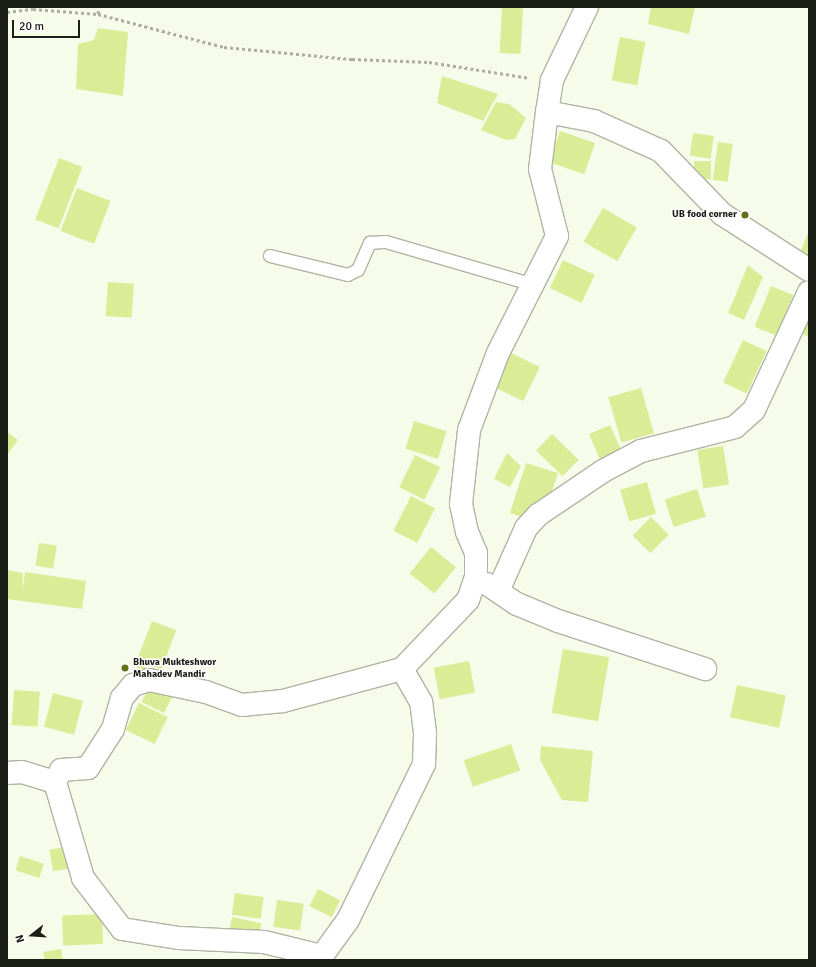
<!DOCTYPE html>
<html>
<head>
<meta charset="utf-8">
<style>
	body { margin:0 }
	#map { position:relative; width:816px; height:967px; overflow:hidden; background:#f7fbea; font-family:Signika,sans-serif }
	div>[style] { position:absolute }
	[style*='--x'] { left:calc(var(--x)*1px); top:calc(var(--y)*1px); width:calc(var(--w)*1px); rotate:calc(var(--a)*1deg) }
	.building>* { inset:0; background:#dbec97; transform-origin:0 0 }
	.path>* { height:2.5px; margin-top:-1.25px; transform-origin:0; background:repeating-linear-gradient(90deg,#abafa1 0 3px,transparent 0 6px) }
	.roads { filter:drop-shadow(1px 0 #b1b4a5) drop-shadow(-1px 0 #b1b4a5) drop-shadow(0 1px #b1b4a5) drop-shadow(0 -1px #b1b4a5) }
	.service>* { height:12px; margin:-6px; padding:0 6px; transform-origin:6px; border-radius:6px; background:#fff }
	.minor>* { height:22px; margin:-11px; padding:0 11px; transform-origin:11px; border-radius:11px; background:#fff }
	.dots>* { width:11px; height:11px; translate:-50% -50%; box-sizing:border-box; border:2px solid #fff; border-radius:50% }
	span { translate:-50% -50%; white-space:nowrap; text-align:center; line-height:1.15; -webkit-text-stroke:3px #fff; paint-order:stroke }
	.poi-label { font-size:10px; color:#1c1e18; font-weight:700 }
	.right { translate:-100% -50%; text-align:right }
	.left { translate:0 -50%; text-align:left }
	.frame { position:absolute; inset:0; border:8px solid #1c1e18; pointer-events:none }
	.north { position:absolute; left:12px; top:915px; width:40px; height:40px; -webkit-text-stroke:3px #fff; paint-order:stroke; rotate:253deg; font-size:11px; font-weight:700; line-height:16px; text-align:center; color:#1c1e18 }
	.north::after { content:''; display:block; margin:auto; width:14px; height:18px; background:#1c1e18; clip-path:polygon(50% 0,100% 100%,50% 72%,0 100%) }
	.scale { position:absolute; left:12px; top:20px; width:68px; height:18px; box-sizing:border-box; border:2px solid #1c1e18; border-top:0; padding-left:5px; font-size:12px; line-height:14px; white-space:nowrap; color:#1c1e18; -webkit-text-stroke:3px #fff; paint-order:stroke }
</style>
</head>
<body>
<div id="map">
	<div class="building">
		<i style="left:502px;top:7px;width:21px;height:46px;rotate:3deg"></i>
		<i style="clip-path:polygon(651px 7px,695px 7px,689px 34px,648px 24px)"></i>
		<i style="clip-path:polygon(98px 28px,128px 32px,123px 96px,76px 89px,78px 44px,94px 40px)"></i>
		<i style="left:620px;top:37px;width:26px;height:44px;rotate:11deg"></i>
		<i style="clip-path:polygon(442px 76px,498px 94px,483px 121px,437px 103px)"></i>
		<i style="clip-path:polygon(496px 102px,509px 104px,526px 118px,515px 139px,506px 140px,481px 130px)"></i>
		<i style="left:560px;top:131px;width:37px;height:33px;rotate:19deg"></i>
		<i style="left:693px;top:133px;width:21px;height:23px;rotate:8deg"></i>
		<i style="left:718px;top:142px;width:15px;height:38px;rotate:8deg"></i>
		<i style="left:59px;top:158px;width:25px;height:66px;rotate:21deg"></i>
		<i style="left:694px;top:161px;width:17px;height:18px"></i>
		<i style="left:77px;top:188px;width:36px;height:46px;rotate:21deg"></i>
		<i style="left:603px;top:208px;width:39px;height:39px;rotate:30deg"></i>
		<i style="clip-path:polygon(809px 230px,809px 262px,798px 258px)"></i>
		<i style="left:563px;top:260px;width:35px;height:31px;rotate:25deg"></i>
		<i style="clip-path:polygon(748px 265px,763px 277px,744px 320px,728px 313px)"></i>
		<i style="left:108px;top:282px;width:26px;height:34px;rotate:4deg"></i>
		<i style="left:771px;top:286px;width:24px;height:44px;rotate:22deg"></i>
		<i style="clip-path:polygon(809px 301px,809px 337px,796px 331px)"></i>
		<i style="left:743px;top:340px;width:26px;height:47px;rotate:25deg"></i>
		<i style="left:511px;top:353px;width:32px;height:38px;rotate:26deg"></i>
		<i style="left:641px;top:388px;width:47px;height:34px;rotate:74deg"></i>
		<i style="left:414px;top:421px;width:34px;height:29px;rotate:17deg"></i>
		<i style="left:610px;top:425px;width:30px;height:23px;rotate:66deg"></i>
		<i style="clip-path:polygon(7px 432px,18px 440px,7px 455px)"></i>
		<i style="left:552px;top:434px;width:37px;height:23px;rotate:44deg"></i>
		<i style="left:723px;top:446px;width:39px;height:26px;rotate:81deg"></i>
		<i style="clip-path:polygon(507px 453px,521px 466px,510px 487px,494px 479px)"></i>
		<i style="left:415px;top:455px;width:28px;height:36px;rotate:26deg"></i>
		<i style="clip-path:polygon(526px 463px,558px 473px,546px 509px,527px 519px,510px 513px)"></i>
		<i style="left:647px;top:482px;width:33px;height:28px;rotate:74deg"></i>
		<i style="left:697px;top:489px;width:29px;height:34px;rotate:72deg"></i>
		<i style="left:411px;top:496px;width:27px;height:39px;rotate:27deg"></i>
		<i style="left:651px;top:517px;width:25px;height:26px;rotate:45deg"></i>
		<i style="left:39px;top:543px;width:18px;height:23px;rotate:9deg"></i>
		<i style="left:431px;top:547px;width:32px;height:34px;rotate:39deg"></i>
		<i style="clip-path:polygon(7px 570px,23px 573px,22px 594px,25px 572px,86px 581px,82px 609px,7px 599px)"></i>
		<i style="left:152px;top:621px;width:26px;height:42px;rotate:21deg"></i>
		<i style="left:563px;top:649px;width:47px;height:65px;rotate:10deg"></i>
		<i style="left:469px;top:661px;width:32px;height:36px;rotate:79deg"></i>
		<i style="clip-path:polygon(138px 664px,151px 670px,134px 674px)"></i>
		<i style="left:150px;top:685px;width:25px;height:19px;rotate:26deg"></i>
		<i style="left:737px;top:685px;width:50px;height:33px;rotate:12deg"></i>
		<i style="left:14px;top:690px;width:26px;height:35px;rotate:4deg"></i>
		<i style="left:53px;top:693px;width:31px;height:35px;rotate:15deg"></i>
		<i style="left:139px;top:703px;width:32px;height:30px;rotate:26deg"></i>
		<i style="left:511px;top:744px;width:28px;height:50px;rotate:71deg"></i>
		<i style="clip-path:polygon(541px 746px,593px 751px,588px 802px,562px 800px,540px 760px)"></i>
		<i style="left:70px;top:846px;width:22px;height:21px;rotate:80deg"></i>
		<i style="left:20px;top:856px;width:25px;height:15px;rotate:18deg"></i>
		<i style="left:318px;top:889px;width:25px;height:19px;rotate:27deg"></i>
		<i style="left:235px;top:893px;width:29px;height:22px;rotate:8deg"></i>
		<i style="left:277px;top:900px;width:27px;height:27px;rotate:8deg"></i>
		<i style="left:102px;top:914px;width:30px;height:40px;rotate:88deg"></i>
		<i style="left:232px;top:917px;width:30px;height:14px;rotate:12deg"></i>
		<i style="clip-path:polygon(61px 949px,63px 960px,45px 960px,43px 952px)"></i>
	</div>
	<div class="path">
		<i style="--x:7;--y:12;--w:26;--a:-7"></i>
		<i style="--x:33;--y:9;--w:65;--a:4.4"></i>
		<i style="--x:98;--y:14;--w:130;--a:14.7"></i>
		<i style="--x:224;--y:47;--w:129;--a:5.4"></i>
		<i style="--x:352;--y:59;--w:77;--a:2.2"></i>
		<i style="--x:429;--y:62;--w:102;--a:9"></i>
		<i style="--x:98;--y:14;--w:7;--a:-90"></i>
	</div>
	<div class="roads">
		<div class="service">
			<i style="--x:270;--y:256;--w:80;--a:13.7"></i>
			<i style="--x:348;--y:275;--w:11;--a:-27"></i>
			<i style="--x:358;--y:270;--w:30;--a:-66"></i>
			<i style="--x:370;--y:243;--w:16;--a:-4"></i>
			<i style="--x:386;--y:242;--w:154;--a:16.2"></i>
		</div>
		<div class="minor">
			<i style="--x:547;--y:112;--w:48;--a:10.8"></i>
			<i style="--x:594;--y:121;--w:73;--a:24.1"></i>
			<i style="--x:661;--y:151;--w:88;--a:45.9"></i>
			<i style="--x:722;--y:214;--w:103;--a:32.8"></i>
			<i style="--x:487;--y:584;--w:36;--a:34"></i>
			<i style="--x:517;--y:604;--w:44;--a:22.5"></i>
			<i style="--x:558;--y:621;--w:155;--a:18.1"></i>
			<i style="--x:498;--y:591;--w:69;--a:-66"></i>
			<i style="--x:526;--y:528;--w:18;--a:-47"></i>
			<i style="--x:538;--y:515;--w:78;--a:-34.1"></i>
			<i style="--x:603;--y:471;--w:43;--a:-27.8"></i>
			<i style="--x:641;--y:451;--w:97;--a:-14.3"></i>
			<i style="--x:735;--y:427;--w:25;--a:-42"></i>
			<i style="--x:754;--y:410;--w:130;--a:-65"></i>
			<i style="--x:7;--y:773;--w:15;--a:-4"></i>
			<i style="--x:22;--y:772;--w:34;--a:17"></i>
			<i style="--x:55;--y:782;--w:100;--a:73.7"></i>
			<i style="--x:83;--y:878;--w:64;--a:52.6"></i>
			<i style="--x:122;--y:929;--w:58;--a:9"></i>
			<i style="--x:179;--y:938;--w:85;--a:2.7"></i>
			<i style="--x:264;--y:942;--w:60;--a:13.6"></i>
			<i style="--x:55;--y:782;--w:13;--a:-63"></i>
			<i style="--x:61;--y:770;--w:27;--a:-4"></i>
			<i style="--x:88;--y:768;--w:46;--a:-57.3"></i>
			<i style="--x:113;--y:729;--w:32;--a:-74"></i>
			<i style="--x:122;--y:698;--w:17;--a:-50"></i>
			<i style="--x:133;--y:685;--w:17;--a:-17"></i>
			<i style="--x:149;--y:680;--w:58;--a:11.9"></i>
			<i style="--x:206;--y:692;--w:38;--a:20"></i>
			<i style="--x:242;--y:705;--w:41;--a:-5.6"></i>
			<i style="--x:283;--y:701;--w:123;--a:-15.1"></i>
			<i style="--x:319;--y:960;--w:49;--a:-54.1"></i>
			<i style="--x:348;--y:920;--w:174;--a:-64"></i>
			<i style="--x:424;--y:764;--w:31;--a:-88"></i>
			<i style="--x:425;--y:733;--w:31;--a:-97"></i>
			<i style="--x:421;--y:702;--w:38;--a:-120"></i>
			<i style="--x:402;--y:669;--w:95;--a:-46.3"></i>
			<i style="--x:468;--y:600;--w:24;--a:-71"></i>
			<i style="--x:476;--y:577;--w:24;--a:-90"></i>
			<i style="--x:476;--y:553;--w:23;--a:-113"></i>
			<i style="--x:467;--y:532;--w:29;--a:-102"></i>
			<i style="--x:461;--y:504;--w:74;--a:-83.8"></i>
			<i style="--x:469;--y:430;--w:82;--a:-69.4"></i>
			<i style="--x:498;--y:353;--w:131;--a:-63.2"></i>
			<i style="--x:557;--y:236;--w:69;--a:-104.2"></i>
			<i style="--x:540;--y:169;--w:57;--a:-83"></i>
			<i style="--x:547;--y:112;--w:32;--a:-81"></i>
			<i style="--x:552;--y:80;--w:81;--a:-64.4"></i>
		</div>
	</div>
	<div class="dots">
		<i style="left:745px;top:215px;background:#64711b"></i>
		<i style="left:125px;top:668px;background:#64711b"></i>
	</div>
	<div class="poi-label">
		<span class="right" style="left:737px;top:215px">UB food corner</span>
		<span class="left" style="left:133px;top:668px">Bhuva Mukteshwor<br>Mahadev Mandir</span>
	</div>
	<div class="frame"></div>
	<div class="north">N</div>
	<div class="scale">20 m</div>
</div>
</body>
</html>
